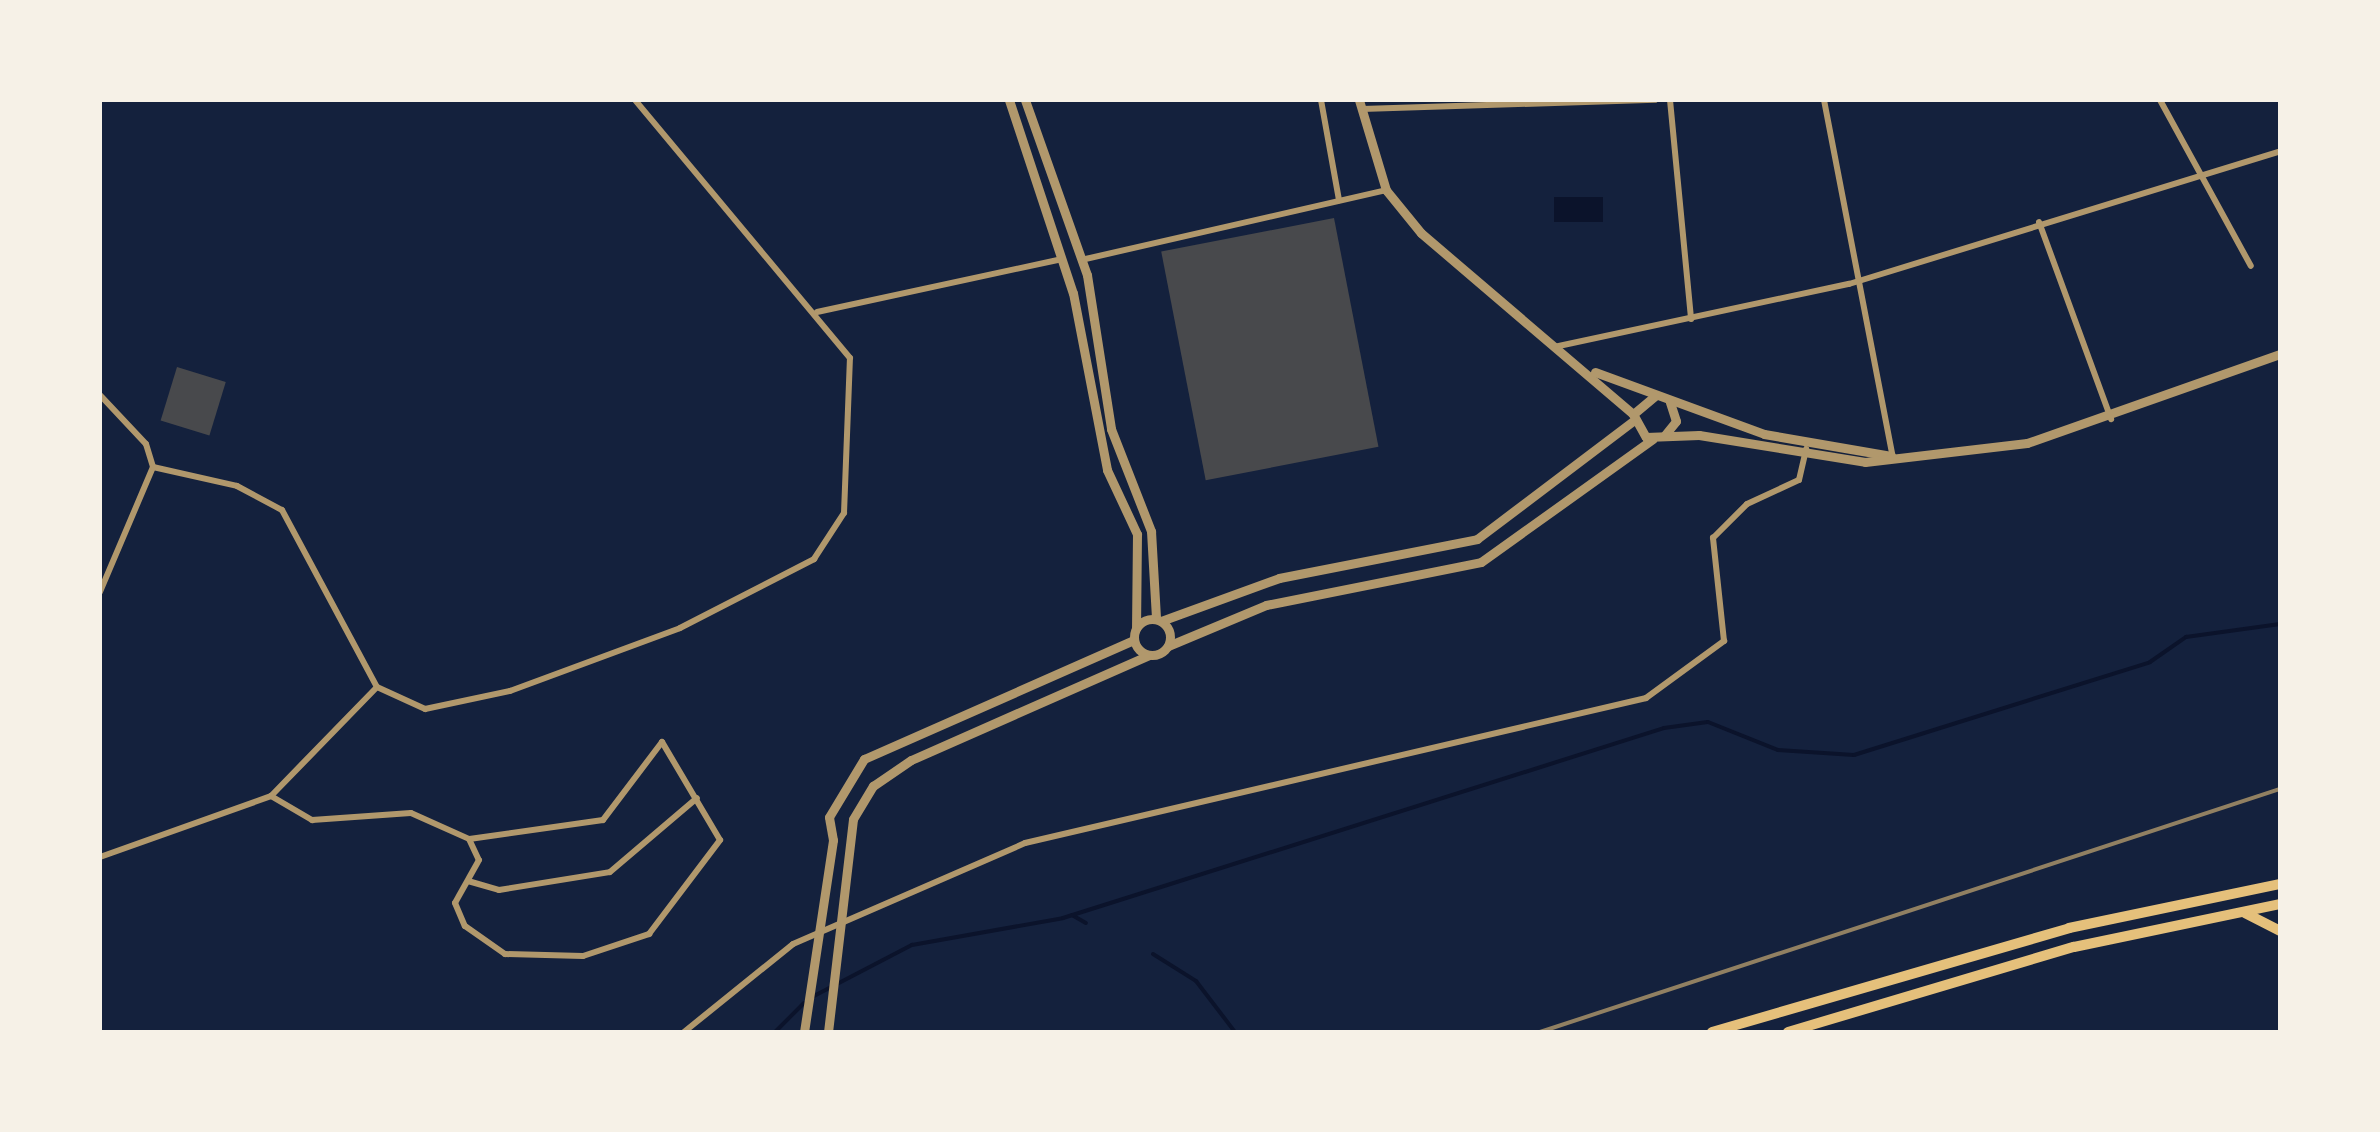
<!DOCTYPE html>
<html>
<head>
<meta charset="utf-8">
<style>
	body { margin:0 }
	#map { position:relative; width:2380px; height:1132px; overflow:hidden; background:#14213d; font-family:Literata,serif }
	div>[style] { position:absolute }
	[style*='--x'] { left:calc(var(--x)*1px); top:calc(var(--y)*1px); width:calc(var(--w)*1px); rotate:calc(var(--a)*1deg) }
	.water>* { inset:0; background:#0b132b; transform-origin:0 0 }
	.stream>* { height:4px; margin:-2px; padding:0 2px; transform-origin:2px; border-radius:2px; background:#0b132b }
	.building>* { inset:0; background:#48494c; transform-origin:0 0 }
	.minor>* { height:6px; margin:-3px; padding:0 3px; transform-origin:3px; border-radius:3px; background:#b1986c }
	.tertiary>* { height:9px; margin:-4.5px; padding:0 4.5px; transform-origin:4.5px; border-radius:4.5px; background:#b1986c }
	.tertiary>.ring { margin:-4.5px; padding:0; box-sizing:content-box; background:none; border:9px solid #b1986c; border-radius:50% }
	.primary>* { height:10px; margin:-5px; padding:0 5px; transform-origin:5px; border-radius:5px; background:#e5c07b }
	.rail>* { height:4px; margin:-2px; padding:0 2px; transform-origin:2px; border-radius:2px; background:#918062 }
	span { translate:-50% -50%; white-space:nowrap; text-align:center; line-height:1.15; -webkit-text-stroke:10px #f6f1e7; paint-order:stroke }
	.frame { position:absolute; inset:0; border:102px solid #f6f1e7; pointer-events:none }
</style>
</head>
<body>
<div id="map">
	<div class="water">
		<i style="left:1554px;top:197px;width:49px;height:25px"></i>
	</div>
	<div class="stream">
		<i style="--x:1072;--y:915;--w:16;--a:30"></i>
		<i style="--x:1153;--y:954;--w:51;--a:32.1"></i>
		<i style="--x:1196;--y:981;--w:64;--a:52.6"></i>
		<i style="--x:812;--y:997;--w:113;--a:-27.5"></i>
		<i style="--x:912;--y:945;--w:153;--a:-10.1"></i>
		<i style="--x:1063;--y:918;--w:630;--a:-17.54"></i>
		<i style="--x:1664;--y:728;--w:44;--a:-7.8"></i>
		<i style="--x:1708;--y:722;--w:75;--a:21.8"></i>
		<i style="--x:1778;--y:750;--w:76;--a:3.8"></i>
		<i style="--x:1854;--y:755;--w:310;--a:-17.4"></i>
		<i style="--x:2150;--y:662;--w:44;--a:-34.8"></i>
		<i style="--x:2186;--y:637;--w:95;--a:-7.9"></i>
		<i style="--x:775;--y:1032;--w:41;--a:-45"></i>
	</div>
	<div class="building">
		<i style="left:1334px;top:218px;width:233px;height:176px;rotate:79deg"></i>
		<i style="left:177px;top:367px;width:51px;height:56px;rotate:17deg"></i>
	</div>
	<div class="minor">
		<i style="--x:1321;--y:100;--w:102;--a:79.8"></i>
		<i style="--x:1670;--y:100;--w:220;--a:84.5"></i>
		<i style="--x:1824;--y:100;--w:364;--a:79.1"></i>
		<i style="--x:2160;--y:100;--w:189;--a:61.3"></i>
		<i style="--x:1362;--y:109;--w:293;--a:-1.8"></i>
		<i style="--x:2039;--y:222;--w:210;--a:69.9"></i>
		<i style="--x:1081;--y:260;--w:313;--a:-12.9"></i>
		<i style="--x:817;--y:312;--w:251;--a:-12.2"></i>
		<i style="--x:1554;--y:347;--w:302;--a:-12.1"></i>
		<i style="--x:1849;--y:284;--w:451;--a:-17.1"></i>
		<i style="--x:100;--y:395;--w:67;--a:46.8"></i>
		<i style="--x:146;--y:444;--w:24;--a:73"></i>
		<i style="--x:153;--y:467;--w:136;--a:113"></i>
		<i style="--x:153;--y:467;--w:86;--a:12.7"></i>
		<i style="--x:237;--y:486;--w:51;--a:28.1"></i>
		<i style="--x:282;--y:510;--w:201;--a:61.8"></i>
		<i style="--x:377;--y:687;--w:53;--a:24.6"></i>
		<i style="--x:425;--y:709;--w:87;--a:-12"></i>
		<i style="--x:510;--y:691;--w:181;--a:-20.3"></i>
		<i style="--x:680;--y:628;--w:151;--a:-27.2"></i>
		<i style="--x:814;--y:559;--w:55;--a:-56.9"></i>
		<i style="--x:844;--y:513;--w:155;--a:-87.8"></i>
		<i style="--x:850;--y:358;--w:336;--a:-129.8"></i>
		<i style="--x:377;--y:687;--w:152;--a:134.2"></i>
		<i style="--x:271;--y:796;--w:48;--a:30.3"></i>
		<i style="--x:312;--y:820;--w:99;--a:-4"></i>
		<i style="--x:411;--y:813;--w:64;--a:24.1"></i>
		<i style="--x:469;--y:839;--w:23;--a:65"></i>
		<i style="--x:479;--y:860;--w:49;--a:119.2"></i>
		<i style="--x:455;--y:903;--w:25;--a:67"></i>
		<i style="--x:465;--y:926;--w:49;--a:35"></i>
		<i style="--x:505;--y:954;--w:78;--a:1.5"></i>
		<i style="--x:583;--y:956;--w:70;--a:-18.4"></i>
		<i style="--x:649;--y:934;--w:118;--a:-52.9"></i>
		<i style="--x:720;--y:840;--w:114;--a:-120.6"></i>
		<i style="--x:662;--y:742;--w:98;--a:127.1"></i>
		<i style="--x:603;--y:820;--w:135;--a:171.9"></i>
		<i style="--x:100;--y:857;--w:182;--a:-19.6"></i>
		<i style="--x:468;--y:881;--w:32;--a:16"></i>
		<i style="--x:499;--y:890;--w:112;--a:-9.2"></i>
		<i style="--x:610;--y:872;--w:114;--a:-40.4"></i>
		<i style="--x:684;--y:1032;--w:140;--a:-38.9"></i>
		<i style="--x:793;--y:944;--w:253;--a:-23.5"></i>
		<i style="--x:1025;--y:843;--w:638;--a:-13.14"></i>
		<i style="--x:1646;--y:698;--w:97;--a:-36.2"></i>
		<i style="--x:1724;--y:641;--w:104;--a:-96.1"></i>
		<i style="--x:1713;--y:538;--w:48;--a:-45"></i>
		<i style="--x:1747;--y:504;--w:57;--a:-24.8"></i>
		<i style="--x:1799;--y:480;--w:32;--a:-77"></i>
	</div>
	<div class="tertiary">
		<i style="--x:1009;--y:100;--w:203;--a:71.7"></i>
		<i style="--x:1073;--y:293;--w:180;--a:79.1"></i>
		<i style="--x:1107;--y:470;--w:71;--a:64.9"></i>
		<i style="--x:1137;--y:534;--w:94;--a:90.6"></i>
		<i style="--x:1025;--y:100;--w:186;--a:70.5"></i>
		<i style="--x:1087;--y:275;--w:156;--a:81.1"></i>
		<i style="--x:1111;--y:429;--w:110;--a:68.6"></i>
		<i style="--x:1151;--y:531;--w:88;--a:86.7"></i>
		<i style="--x:1359;--y:100;--w:94;--a:73.3"></i>
		<i style="--x:1386;--y:190;--w:55;--a:50.9"></i>
		<i style="--x:1421;--y:233;--w:279;--a:40.5"></i>
		<i style="--x:1595;--y:372;--w:180;--a:20.1"></i>
		<i style="--x:1764;--y:434;--w:129;--a:9.8"></i>
		<i style="--x:1656;--y:395;--w:30;--a:140"></i>
		<i style="--x:1633;--y:414;--w:26;--a:61"></i>
		<i style="--x:1646;--y:437;--w:53;--a:-2.2"></i>
		<i style="--x:1699;--y:435;--w:168;--a:9.2"></i>
		<i style="--x:1865;--y:462;--w:163;--a:-6.7"></i>
		<i style="--x:2027;--y:443;--w:268;--a:-19.4"></i>
		<i style="--x:1664;--y:436;--w:19;--a:-51"></i>
		<i style="--x:1676;--y:421;--w:20;--a:-108"></i>
		<i class="ring" style="left:1134px;top:619px;width:27px;height:27px"></i>
		<i style="--x:1161;--y:621;--w:126;--a:-20"></i>
		<i style="--x:1279;--y:578;--w:202;--a:-11.1"></i>
		<i style="--x:1477;--y:539;--w:196;--a:-37.1"></i>
		<i style="--x:1168;--y:646;--w:106;--a:-22.7"></i>
		<i style="--x:1266;--y:605;--w:219;--a:-11.3"></i>
		<i style="--x:1481;--y:562;--w:211;--a:-35.6"></i>
		<i style="--x:804;--y:1032;--w:194;--a:-81.4"></i>
		<i style="--x:833;--y:840;--w:23;--a:-100"></i>
		<i style="--x:829;--y:817;--w:68;--a:-58.9"></i>
		<i style="--x:864;--y:759;--w:295;--a:-23.8"></i>
		<i style="--x:828;--y:1032;--w:214;--a:-83.3"></i>
		<i style="--x:853;--y:819;--w:39;--a:-59"></i>
		<i style="--x:873;--y:786;--w:46;--a:-34.4"></i>
		<i style="--x:911;--y:760;--w:260;--a:-23.8"></i>
	</div>
	<div class="primary">
		<i style="--x:2245;--y:913;--w:39;--a:27"></i>
		<i style="--x:1712;--y:1032;--w:372;--a:-16.2"></i>
		<i style="--x:2069;--y:928;--w:216;--a:-11.8"></i>
		<i style="--x:1788;--y:1032;--w:298;--a:-16.6"></i>
		<i style="--x:2074;--y:947;--w:210;--a:-11.8"></i>
	</div>
	<div class="rail">
		<i style="--x:1540;--y:1032;--w:779;--a:-18.18"></i>
	</div>
	<div class="frame"></div>
</div>
</body>
</html>
